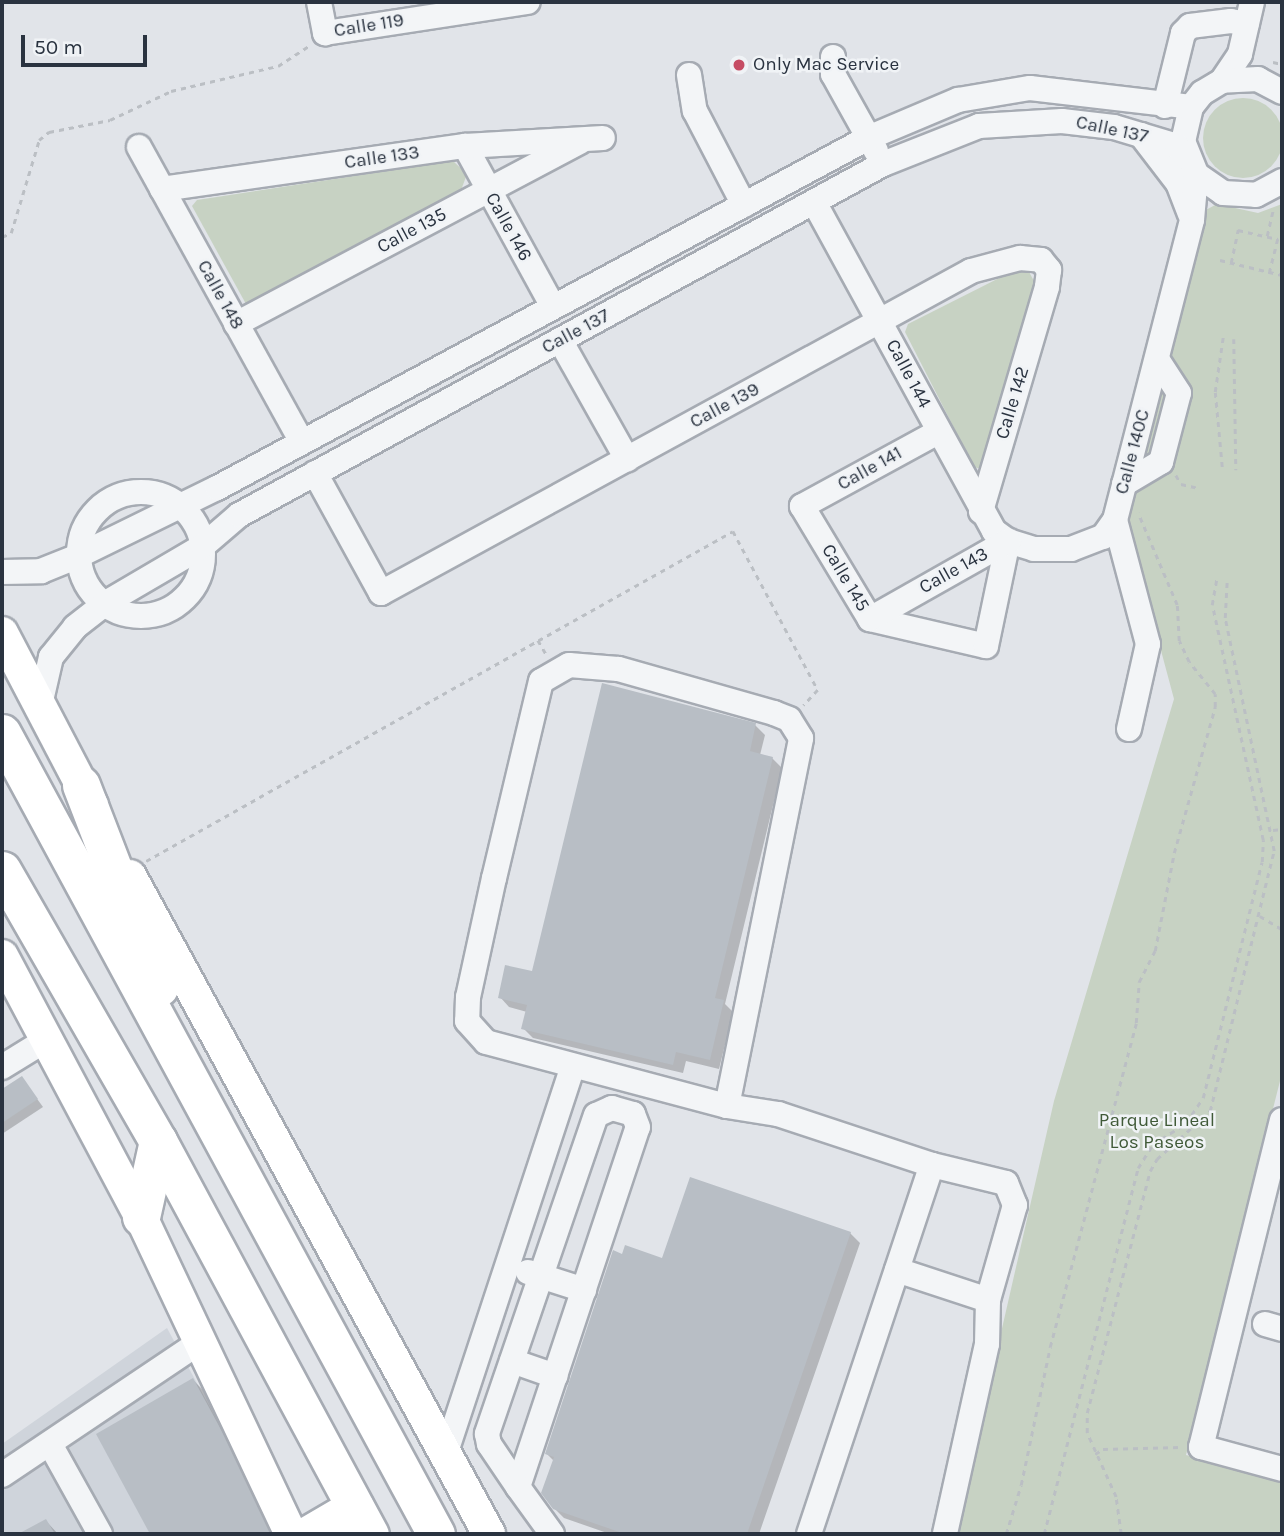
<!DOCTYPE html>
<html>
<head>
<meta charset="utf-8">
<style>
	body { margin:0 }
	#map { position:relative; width:1284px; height:1536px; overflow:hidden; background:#e1e4e9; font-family:Karla,sans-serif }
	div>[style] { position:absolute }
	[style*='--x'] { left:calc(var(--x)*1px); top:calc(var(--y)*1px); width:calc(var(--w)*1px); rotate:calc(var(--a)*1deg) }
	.built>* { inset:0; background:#cfd4db }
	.green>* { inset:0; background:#c7d2c3 }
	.round { border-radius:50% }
	.shadow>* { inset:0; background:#0003 }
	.building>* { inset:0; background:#b8bec5 }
	.path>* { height:2.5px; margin-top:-1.25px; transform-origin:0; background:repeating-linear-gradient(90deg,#bbbfc4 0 5px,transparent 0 10px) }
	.roads { filter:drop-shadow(2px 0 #a6abb3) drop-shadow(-2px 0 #a6abb3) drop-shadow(0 2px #a6abb3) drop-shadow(0 -2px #a6abb3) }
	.minor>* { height:24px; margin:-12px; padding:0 12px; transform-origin:12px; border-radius:12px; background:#f3f5f7 }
	.minor>.ring { margin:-12px; padding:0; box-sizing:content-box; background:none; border:24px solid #f3f5f7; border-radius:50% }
	.major>* { height:32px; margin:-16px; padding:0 16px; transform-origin:16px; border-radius:16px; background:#fff }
	.highway>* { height:37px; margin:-18.5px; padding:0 18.5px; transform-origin:18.5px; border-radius:18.5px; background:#fff }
	.dots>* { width:19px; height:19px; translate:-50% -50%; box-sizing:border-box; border:4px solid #f0f3f6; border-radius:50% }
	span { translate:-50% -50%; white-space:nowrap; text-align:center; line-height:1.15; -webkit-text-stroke:5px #f0f3f6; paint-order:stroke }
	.street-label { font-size:19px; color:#2a3340 }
	.poi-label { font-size:19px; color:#2a3340 }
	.left { translate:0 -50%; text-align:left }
	.park-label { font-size:19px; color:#405a38 }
	.frame { position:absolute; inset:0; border:4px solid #2a3340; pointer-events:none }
	.scale { position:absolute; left:21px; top:35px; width:126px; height:32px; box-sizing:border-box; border:4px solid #2a3340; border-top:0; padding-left:9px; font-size:21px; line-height:24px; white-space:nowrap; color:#2a3340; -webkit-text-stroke:5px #f0f3f6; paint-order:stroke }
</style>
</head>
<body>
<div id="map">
	<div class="built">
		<i style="clip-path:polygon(167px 1328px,279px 1534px,2px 1534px,2px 1444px)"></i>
	</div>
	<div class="green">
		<i class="round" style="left:1203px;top:98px;width:80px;height:80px"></i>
		<i style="clip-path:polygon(453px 161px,467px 174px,460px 193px,252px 305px,246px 304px,192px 206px,197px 200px)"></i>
		<i style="clip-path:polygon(1217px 204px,1258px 213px,1282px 204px,1282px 1073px,1186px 1455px,1282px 1479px,1282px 1534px,955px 1534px,1054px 1101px,1174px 699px,1126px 520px,1202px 212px)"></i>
		<i style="clip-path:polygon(1017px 269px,1028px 270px,1035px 283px,984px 470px,974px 467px,905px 332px,908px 324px)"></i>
	</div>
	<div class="shadow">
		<i style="clip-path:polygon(755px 725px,765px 735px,760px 755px,772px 758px,782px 768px,725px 1004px,733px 1012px,719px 1069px,686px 1061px,683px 1073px,533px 1038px,523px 1028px,527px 1012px,509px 1007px,500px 997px,534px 974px)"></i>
		<i style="clip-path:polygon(22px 1078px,43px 1107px,2px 1134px,2px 1091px)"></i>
		<i style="clip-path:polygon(850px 1233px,860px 1243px,759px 1534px,610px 1534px,564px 1518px,554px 1508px,554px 1461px,547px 1454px,624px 1256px,663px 1260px)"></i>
		<i style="clip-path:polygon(193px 1380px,203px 1390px,274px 1534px,152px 1534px,98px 1434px)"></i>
		<i style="clip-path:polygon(46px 1521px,58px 1534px,22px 1534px)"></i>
	</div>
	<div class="building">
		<i style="clip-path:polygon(602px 683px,756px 723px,750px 751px,773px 757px,715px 998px,724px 1000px,710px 1060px,676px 1052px,673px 1065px,521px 1029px,527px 1005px,498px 998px,505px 965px,532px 971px)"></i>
		<i style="clip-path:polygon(22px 1076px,38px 1099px,2px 1123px,2px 1089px)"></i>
		<i style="clip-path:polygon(690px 1177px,851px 1232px,747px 1534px,625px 1534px,553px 1509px,541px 1493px,554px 1457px,545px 1454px,613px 1250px,622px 1254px,625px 1245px,662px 1258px)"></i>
		<i style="clip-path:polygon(193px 1378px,224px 1435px,271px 1534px,150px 1534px,96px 1434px)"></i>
		<i style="clip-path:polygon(46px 1519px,55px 1534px,18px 1534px)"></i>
	</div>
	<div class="path">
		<i style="--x:1273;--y:62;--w:9;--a:13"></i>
		<i style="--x:1267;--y:236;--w:26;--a:-77"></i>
		<i style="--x:2;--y:237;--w:10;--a:-24"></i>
		<i style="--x:11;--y:233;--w:97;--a:-73.2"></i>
		<i style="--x:39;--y:140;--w:13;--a:-39"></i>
		<i style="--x:49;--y:132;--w:62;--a:-11.1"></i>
		<i style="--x:110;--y:120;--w:68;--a:-25.4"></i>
		<i style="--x:171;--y:91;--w:110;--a:-13.2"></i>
		<i style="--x:278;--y:66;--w:37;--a:-33"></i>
		<i style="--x:1220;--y:260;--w:64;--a:13.6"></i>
		<i style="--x:1231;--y:263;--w:34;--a:-78"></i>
		<i style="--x:1238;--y:230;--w:41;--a:12.7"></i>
		<i style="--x:1278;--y:239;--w:34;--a:104"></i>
		<i style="--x:1234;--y:339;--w:131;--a:89.1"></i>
		<i style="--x:1222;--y:467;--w:75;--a:-95.3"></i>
		<i style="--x:1215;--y:392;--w:56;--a:-81.7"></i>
		<i style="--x:1176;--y:475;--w:10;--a:61"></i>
		<i style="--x:1181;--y:484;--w:17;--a:13"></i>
		<i style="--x:538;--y:640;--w:16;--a:60"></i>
		<i style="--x:1273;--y:830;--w:9;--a:-6"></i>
		<i style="--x:146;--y:861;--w:673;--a:-29.34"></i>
		<i style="--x:733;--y:531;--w:180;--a:61.9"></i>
		<i style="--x:818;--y:690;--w:21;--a:133"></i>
		<i style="--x:1260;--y:916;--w:26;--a:31"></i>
		<i style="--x:1095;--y:1454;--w:9;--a:-32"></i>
		<i style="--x:1103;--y:1449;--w:78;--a:-1.5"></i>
		<i style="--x:1006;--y:1534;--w:51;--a:-73"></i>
		<i style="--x:1021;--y:1485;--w:141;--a:-78.1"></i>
		<i style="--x:1050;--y:1347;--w:335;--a:-75.1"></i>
		<i style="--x:1136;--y:1023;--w:41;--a:-85.8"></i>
		<i style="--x:1139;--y:982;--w:35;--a:-63"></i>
		<i style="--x:1155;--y:951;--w:100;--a:-79"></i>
		<i style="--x:1174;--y:853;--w:152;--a:-74.3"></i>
		<i style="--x:1215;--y:707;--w:13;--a:-90"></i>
		<i style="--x:1215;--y:694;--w:41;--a:-129.1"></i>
		<i style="--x:1189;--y:662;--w:23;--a:-115"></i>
		<i style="--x:1179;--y:641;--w:36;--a:-93"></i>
		<i style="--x:1177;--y:605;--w:100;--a:-113"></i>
		<i style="--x:1044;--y:1534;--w:378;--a:-75.6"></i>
		<i style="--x:1138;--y:1168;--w:28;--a:-58"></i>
		<i style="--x:1153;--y:1144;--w:39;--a:-32"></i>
		<i style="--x:1186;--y:1123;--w:30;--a:-56"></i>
		<i style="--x:1203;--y:1098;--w:243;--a:-76"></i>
		<i style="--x:1262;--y:862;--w:22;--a:-87"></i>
		<i style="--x:1263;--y:840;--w:240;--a:-102.2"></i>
		<i style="--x:1212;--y:605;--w:29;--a:-80"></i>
		<i style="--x:1121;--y:1534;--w:37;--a:-98"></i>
		<i style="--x:1116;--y:1497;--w:70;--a:-114.4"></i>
		<i style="--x:1087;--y:1433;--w:20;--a:-90"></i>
		<i style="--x:1087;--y:1413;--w:250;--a:-75.4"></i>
		<i style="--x:1150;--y:1171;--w:14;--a:-60"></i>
		<i style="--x:1157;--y:1159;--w:72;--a:-42.2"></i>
		<i style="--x:1210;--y:1111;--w:268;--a:-76.2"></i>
		<i style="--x:1274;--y:851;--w:238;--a:-101.9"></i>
		<i style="--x:1225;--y:618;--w:39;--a:-87"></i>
	</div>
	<div class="roads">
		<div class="minor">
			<i style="--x:319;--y:2;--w:32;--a:79"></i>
			<i style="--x:325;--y:33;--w:205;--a:-8.7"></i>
			<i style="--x:833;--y:57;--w:17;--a:90"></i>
			<i style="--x:833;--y:74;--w:88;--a:60.8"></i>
			<i style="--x:689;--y:75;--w:36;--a:81"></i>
			<i style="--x:695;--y:111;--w:106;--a:62.5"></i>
			<i style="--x:1222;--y:81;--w:32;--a:-56"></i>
			<i style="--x:1240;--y:54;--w:53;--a:-77"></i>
			<i style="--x:1282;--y:92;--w:27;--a:-152"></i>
			<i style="--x:1258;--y:79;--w:36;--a:177"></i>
			<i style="--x:1222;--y:81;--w:23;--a:149"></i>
			<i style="--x:1202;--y:93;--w:18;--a:128"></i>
			<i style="--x:1191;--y:107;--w:35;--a:103"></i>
			<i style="--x:1183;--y:141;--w:35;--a:68"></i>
			<i style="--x:1196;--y:174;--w:33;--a:35"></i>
			<i style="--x:1223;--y:193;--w:33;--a:3"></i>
			<i style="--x:1256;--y:195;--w:30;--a:-28"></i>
			<i style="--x:1165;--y:106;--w:75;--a:-76.1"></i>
			<i style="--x:1183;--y:33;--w:10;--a:-45"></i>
			<i style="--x:1190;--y:26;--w:41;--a:-7"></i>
			<i style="--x:1231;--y:21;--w:16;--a:11"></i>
			<i style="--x:1141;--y:135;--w:61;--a:52.4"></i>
			<i style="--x:1178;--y:183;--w:33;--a:69"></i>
			<i style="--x:465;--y:146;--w:183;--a:61.3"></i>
			<i style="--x:139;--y:147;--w:337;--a:61.1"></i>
			<i style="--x:162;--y:189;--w:306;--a:-8.1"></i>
			<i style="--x:465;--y:146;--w:138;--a:-3.3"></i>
			<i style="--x:814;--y:202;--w:375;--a:61.3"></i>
			<i style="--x:994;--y:531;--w:17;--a:36"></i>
			<i style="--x:1008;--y:541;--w:27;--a:17"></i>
			<i style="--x:1034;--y:549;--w:37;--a:0"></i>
			<i style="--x:1071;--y:549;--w:34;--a:-21"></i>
			<i style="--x:1103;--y:537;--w:21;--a:-55"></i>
			<i style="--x:236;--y:324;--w:389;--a:-27.9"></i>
			<i style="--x:560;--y:340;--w:137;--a:60.6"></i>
			<i style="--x:938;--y:432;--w:155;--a:151.4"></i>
			<i style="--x:802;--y:506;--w:132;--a:59"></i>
			<i style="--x:870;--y:619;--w:119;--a:13.1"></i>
			<i style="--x:986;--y:646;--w:107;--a:-78.2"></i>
			<i style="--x:315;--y:473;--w:137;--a:61.2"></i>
			<i style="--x:381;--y:593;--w:672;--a:-28.62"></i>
			<i style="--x:971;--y:271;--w:51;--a:-14.9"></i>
			<i style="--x:1020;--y:258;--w:21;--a:5"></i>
			<i style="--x:1041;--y:260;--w:13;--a:51"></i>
			<i style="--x:1049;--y:270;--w:17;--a:97"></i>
			<i style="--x:1047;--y:287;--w:234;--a:106.4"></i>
			<i style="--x:1124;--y:484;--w:43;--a:-30.7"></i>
			<i style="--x:1161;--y:462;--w:71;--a:-75.4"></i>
			<i style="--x:1179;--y:393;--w:40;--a:-122.9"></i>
			<i class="ring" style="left:79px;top:492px;width:100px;height:100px"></i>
			<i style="--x:2;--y:572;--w:39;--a:-1"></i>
			<i style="--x:41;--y:571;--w:40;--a:-22"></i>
			<i style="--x:78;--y:556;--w:155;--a:-26.1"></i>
			<i style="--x:217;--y:488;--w:739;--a:-28.26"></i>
			<i style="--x:868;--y:138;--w:98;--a:-22.9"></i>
			<i style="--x:958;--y:100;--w:73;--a:-9.5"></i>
			<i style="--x:1030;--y:88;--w:162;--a:6.7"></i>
			<i style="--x:870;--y:619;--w:159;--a:-29.5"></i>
			<i style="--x:40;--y:705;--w:49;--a:-77.1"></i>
			<i style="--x:51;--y:657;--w:38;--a:-51"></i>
			<i style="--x:75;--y:627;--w:37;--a:-38"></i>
			<i style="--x:104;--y:604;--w:115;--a:-30.4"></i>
			<i style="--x:203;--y:546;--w:48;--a:-40.7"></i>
			<i style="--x:239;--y:515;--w:733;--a:-28.59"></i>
			<i style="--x:883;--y:164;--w:103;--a:-21.6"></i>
			<i style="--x:979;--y:126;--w:83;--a:-3.4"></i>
			<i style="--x:1062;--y:121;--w:52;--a:6.6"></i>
			<i style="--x:1114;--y:127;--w:66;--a:16.8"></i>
			<i style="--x:1177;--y:146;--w:16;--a:50"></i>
			<i style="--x:1129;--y:729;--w:87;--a:-77.4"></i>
			<i style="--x:1148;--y:644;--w:128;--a:-104.9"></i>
			<i style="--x:1115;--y:520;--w:310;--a:-75.6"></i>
			<i style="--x:1192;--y:220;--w:46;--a:-85"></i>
			<i style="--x:2;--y:1067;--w:52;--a:-31.5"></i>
			<i style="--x:727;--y:1106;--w:375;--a:-78.6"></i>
			<i style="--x:801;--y:738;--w:22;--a:-122"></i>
			<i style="--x:789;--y:719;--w:16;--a:-158"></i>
			<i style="--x:774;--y:713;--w:162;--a:-164.2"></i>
			<i style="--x:618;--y:669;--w:49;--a:-175.3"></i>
			<i style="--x:569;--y:665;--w:32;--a:150"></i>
			<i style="--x:541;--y:681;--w:203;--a:103.4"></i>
			<i style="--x:494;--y:878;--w:122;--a:102.3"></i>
			<i style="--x:468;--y:997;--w:24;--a:92"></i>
			<i style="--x:467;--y:1021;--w:28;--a:48"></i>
			<i style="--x:486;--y:1042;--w:249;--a:14.9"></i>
			<i style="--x:727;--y:1106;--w:52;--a:8.9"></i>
			<i style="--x:778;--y:1114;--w:162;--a:18.3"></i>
			<i style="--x:932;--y:1165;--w:76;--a:13.7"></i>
			<i style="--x:1006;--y:1183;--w:24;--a:68"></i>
			<i style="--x:1015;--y:1205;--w:99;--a:105.9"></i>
			<i style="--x:1282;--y:1120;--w:337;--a:103.9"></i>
			<i style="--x:1201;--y:1447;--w:84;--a:15.2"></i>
			<i style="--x:897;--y:1270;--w:96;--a:18.2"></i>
			<i style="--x:988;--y:1300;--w:44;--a:91.3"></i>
			<i style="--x:987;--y:1344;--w:195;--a:102.5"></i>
			<i style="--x:528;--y:1272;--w:59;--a:17.8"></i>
			<i style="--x:1265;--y:1324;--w:18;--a:16"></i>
			<i style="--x:512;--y:1361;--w:46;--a:19.2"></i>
			<i style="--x:50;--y:1444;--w:103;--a:60.9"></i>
			<i style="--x:444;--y:1458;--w:413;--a:-71.8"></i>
			<i style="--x:2;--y:1475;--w:239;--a:-33.9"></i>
			<i style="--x:518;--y:1487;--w:379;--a:-71.6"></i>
			<i style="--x:638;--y:1127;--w:14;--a:-111"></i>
			<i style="--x:633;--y:1114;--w:22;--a:-164"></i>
			<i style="--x:612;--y:1108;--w:17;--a:156"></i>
			<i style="--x:596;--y:1115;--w:337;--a:108.9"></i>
			<i style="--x:487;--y:1434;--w:10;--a:79"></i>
			<i style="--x:489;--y:1444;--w:52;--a:56"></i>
			<i style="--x:518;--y:1487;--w:58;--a:54.1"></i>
			<i style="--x:809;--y:1534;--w:389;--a:-71.6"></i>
		</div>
		<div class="major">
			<i style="--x:2;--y:633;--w:194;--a:62.4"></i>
			<i style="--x:130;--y:876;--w:750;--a:61.38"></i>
			<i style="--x:2;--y:956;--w:296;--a:62"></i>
			<i style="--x:141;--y:1217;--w:351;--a:64.7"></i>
		</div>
		<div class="highway">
			<i style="--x:2;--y:733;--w:911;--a:61.55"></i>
			<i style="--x:81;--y:785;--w:217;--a:68.9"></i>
			<i style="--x:2;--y:870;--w:313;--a:60.1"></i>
			<i style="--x:158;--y:1141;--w:447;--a:61.7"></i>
			<i style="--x:141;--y:1217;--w:78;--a:-77.4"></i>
			<i style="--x:309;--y:1534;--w:53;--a:-30.4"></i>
		</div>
	</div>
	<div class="dots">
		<i style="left:739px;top:65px;background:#c64d64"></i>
	</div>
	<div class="street-label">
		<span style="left:369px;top:26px;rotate:-9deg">Calle 119</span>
		<span style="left:1112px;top:130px;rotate:12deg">Calle 137</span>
		<span style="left:382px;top:158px;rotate:-8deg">Calle 133</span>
		<span style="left:508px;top:227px;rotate:61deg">Calle 146</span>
		<span style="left:412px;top:231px;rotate:-28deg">Calle 135</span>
		<span style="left:220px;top:295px;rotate:61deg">Calle 148</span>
		<span style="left:576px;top:332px;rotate:-28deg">Calle 137</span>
		<span style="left:908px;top:374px;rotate:62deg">Calle 144</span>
		<span style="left:1013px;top:403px;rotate:-73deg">Calle 142</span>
		<span style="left:725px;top:406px;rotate:-28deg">Calle 139</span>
		<span style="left:1133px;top:452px;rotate:-75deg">Calle 140C</span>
		<span style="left:870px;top:469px;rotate:-29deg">Calle 141</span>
		<span style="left:954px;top:571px;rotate:-29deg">Calle 143</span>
		<span style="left:845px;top:578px;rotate:59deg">Calle 145</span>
	</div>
	<div class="poi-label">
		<span class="left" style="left:753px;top:65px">Only Mac Service</span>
	</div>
	<div class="park-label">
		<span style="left:1157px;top:1132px">Parque Lineal<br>Los Paseos</span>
	</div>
	<div class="frame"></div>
	<div class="scale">50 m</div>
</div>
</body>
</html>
